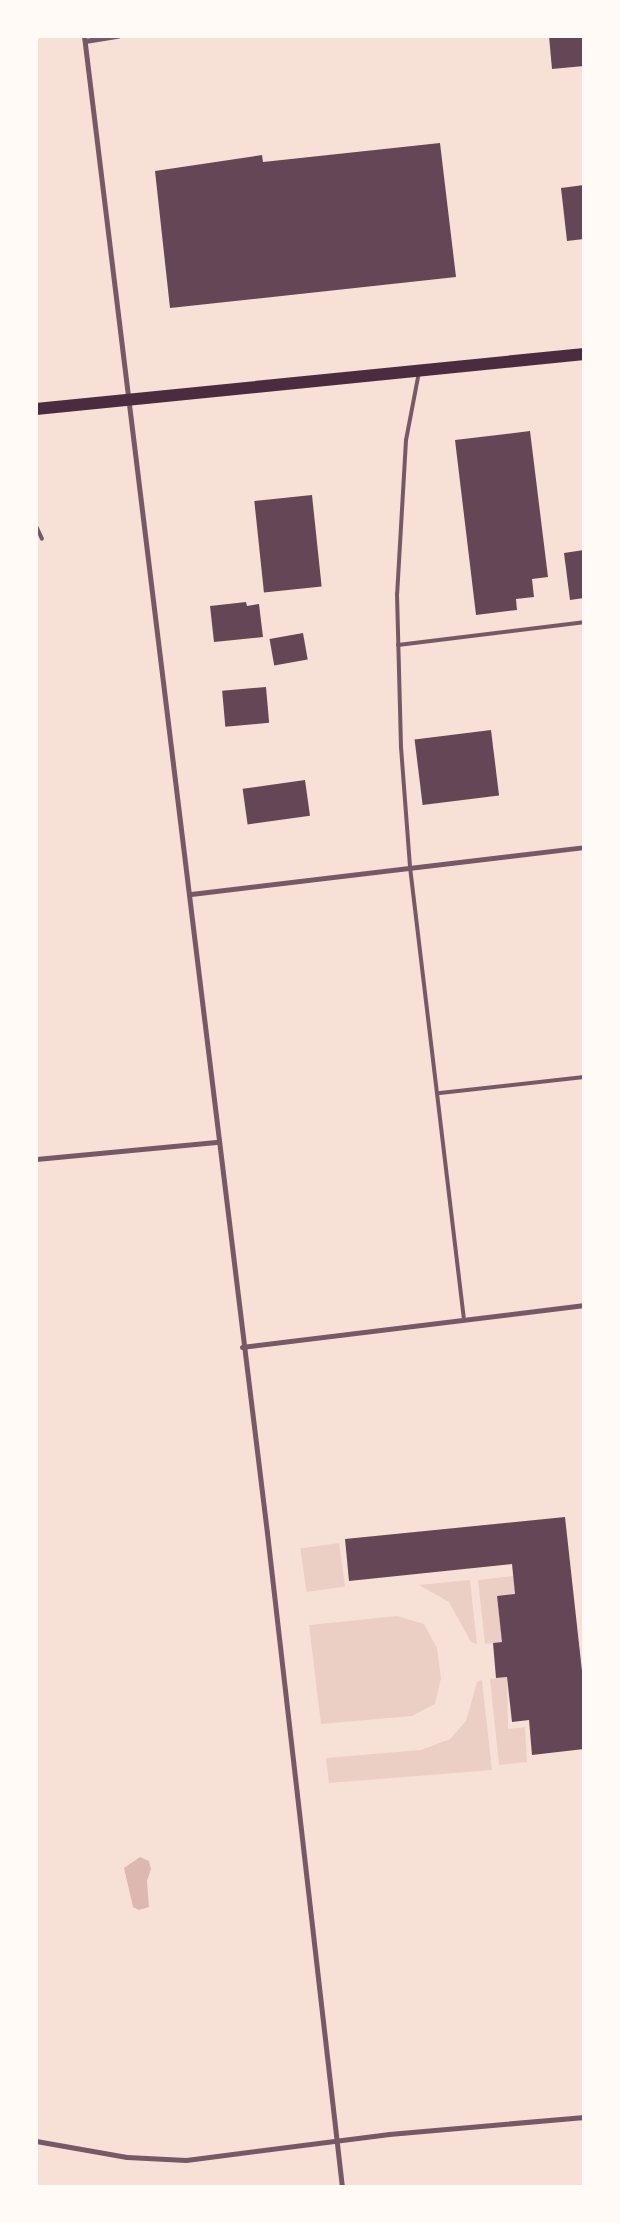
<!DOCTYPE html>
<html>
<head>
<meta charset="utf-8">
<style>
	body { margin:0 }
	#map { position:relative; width:620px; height:2223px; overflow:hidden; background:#f7e1d7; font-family:"Varela Round",sans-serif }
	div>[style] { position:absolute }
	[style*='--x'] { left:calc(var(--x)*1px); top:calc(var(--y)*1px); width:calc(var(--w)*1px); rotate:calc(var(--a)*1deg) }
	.green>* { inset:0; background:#ebcfc5; transform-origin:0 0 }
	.water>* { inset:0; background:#dcb8b0 }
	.building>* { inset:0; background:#644757; transform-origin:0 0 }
	.service>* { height:4px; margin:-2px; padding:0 2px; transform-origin:2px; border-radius:2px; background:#755966 }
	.minor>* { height:5px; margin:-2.5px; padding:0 2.5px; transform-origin:2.5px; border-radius:2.5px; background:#755966 }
	.primary>* { height:12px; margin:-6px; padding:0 6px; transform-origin:6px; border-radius:6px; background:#4a2c40 }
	span { translate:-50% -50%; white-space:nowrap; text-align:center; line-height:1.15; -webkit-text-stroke:4px #fffaf5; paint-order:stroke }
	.frame { position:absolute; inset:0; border:38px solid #fffaf5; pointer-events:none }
</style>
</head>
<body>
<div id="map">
	<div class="green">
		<i style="left:339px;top:1543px;width:44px;height:39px;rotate:82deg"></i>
		<i style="clip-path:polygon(513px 1576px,515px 1594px,502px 1642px,485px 1644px,478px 1580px)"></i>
		<i style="clip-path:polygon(470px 1580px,477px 1644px,471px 1642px,449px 1602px,419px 1585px)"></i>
		<i style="clip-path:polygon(397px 1616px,424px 1624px,437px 1648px,441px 1678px,435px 1704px,412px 1716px,321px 1724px,309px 1625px)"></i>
		<i style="clip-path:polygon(507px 1677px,508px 1729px,525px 1727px,527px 1762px,499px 1765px,490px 1679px)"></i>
		<i style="clip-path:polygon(482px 1680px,492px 1770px,329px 1783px,326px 1758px,421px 1750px,450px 1739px,466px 1721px,477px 1682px)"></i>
	</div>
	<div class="water">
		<i style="clip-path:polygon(140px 1857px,149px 1861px,151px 1869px,147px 1881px,149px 1907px,139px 1910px,133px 1907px,124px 1868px)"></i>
	</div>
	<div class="building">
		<i style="clip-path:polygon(549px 36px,584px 36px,584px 66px,552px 69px)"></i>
		<i style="clip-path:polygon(440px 143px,456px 277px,170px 308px,155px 171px,262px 155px,263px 162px)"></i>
		<i style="clip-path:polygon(584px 185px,584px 239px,567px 241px,561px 188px)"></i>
		<i style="clip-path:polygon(530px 431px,548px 577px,532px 579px,534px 597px,516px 599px,517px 610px,476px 615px,455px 440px)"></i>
		<i style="left:312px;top:495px;width:92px;height:58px;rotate:84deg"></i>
		<i style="clip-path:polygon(584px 550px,584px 598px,570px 600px,564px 553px)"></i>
		<i style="clip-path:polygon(246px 602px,247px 606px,259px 604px,263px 637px,214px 642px,210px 606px)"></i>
		<i style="left:303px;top:633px;width:27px;height:34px;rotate:80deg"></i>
		<i style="left:266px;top:687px;width:36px;height:44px;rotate:85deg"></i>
		<i style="left:491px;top:730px;width:66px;height:77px;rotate:83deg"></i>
		<i style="left:305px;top:780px;width:36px;height:63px;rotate:82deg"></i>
		<i style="clip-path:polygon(565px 1517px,584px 1689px,584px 1749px,532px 1755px,529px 1720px,512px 1722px,507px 1677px,496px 1678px,493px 1643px,502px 1642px,497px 1596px,515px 1594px,512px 1564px,349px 1581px,345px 1539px)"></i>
	</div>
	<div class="service">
		<i style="--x:419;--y:372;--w:69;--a:100.8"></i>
		<i style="--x:406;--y:440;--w:154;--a:93.3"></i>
		<i style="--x:397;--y:594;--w:153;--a:88.5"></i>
		<i style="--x:401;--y:747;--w:120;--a:85.7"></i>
		<i style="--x:410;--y:867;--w:453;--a:83.2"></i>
		<i style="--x:36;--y:526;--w:14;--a:65"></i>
		<i style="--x:398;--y:645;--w:187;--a:-7"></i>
		<i style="--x:440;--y:1093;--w:145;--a:-6.3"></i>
	</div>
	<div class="minor">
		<i style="--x:84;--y:36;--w:1508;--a:83.03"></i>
		<i style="--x:267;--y:1533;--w:658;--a:83.46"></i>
		<i style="--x:85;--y:41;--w:33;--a:-9"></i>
		<i style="--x:191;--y:894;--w:396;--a:-6.8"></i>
		<i style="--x:36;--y:1159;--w:181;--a:-5.4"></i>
		<i style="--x:242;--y:1347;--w:345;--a:-7"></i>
		<i style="--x:36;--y:2141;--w:92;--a:10"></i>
		<i style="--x:127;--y:2157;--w:59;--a:2.9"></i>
		<i style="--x:186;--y:2160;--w:205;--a:-7.3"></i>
		<i style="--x:389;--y:2134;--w:196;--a:-5"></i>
	</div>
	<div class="primary">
		<i style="--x:36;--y:409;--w:551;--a:-5.73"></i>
	</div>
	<div class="frame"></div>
</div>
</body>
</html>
